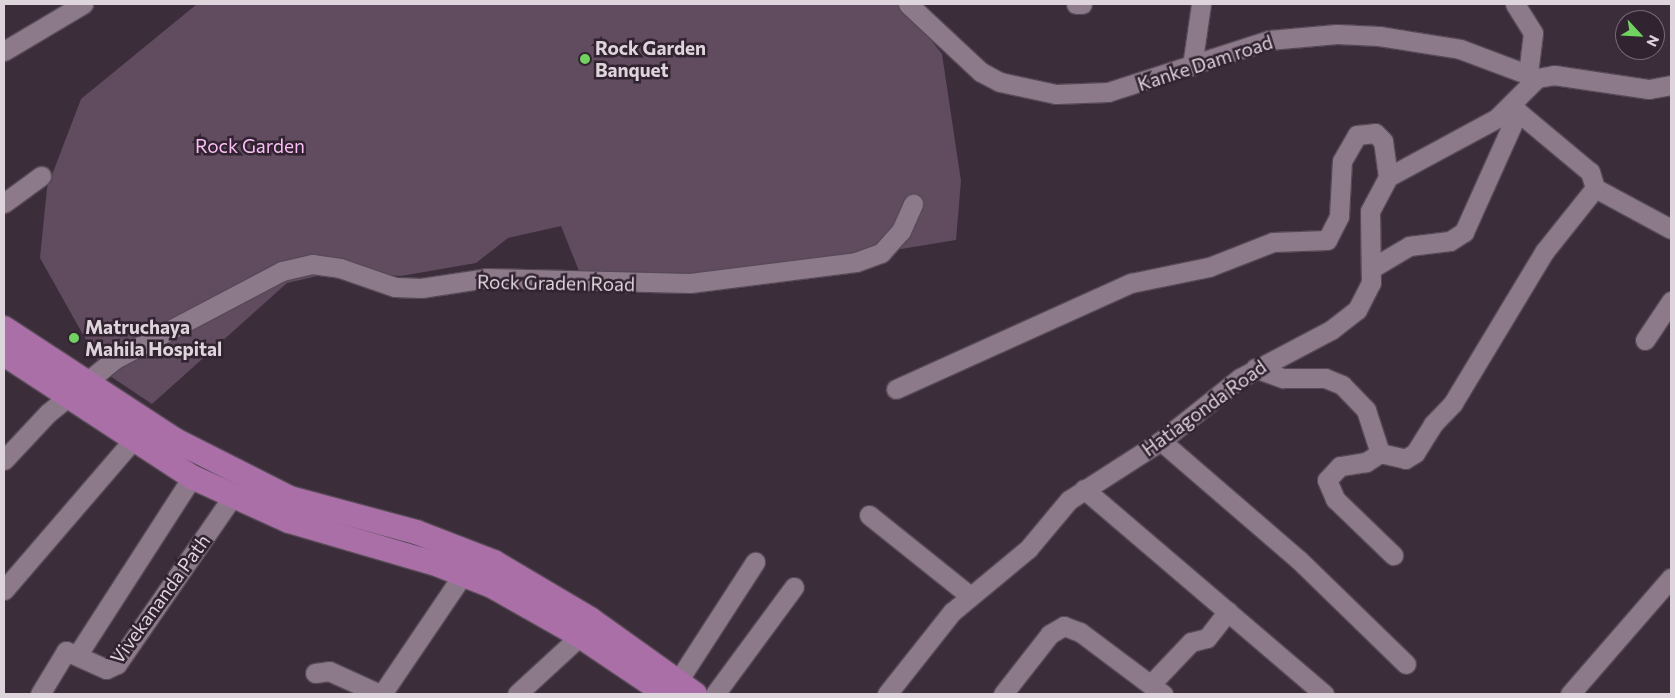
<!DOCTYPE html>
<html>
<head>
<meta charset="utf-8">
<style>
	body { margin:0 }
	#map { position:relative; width:1675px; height:698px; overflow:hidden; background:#3c2d3b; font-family:Commissioner,sans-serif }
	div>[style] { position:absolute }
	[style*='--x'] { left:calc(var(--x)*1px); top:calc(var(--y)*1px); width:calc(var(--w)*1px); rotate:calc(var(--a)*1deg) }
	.green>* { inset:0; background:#604b5f }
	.roads { filter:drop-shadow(1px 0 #574a56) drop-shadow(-1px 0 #574a56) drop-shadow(0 1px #574a56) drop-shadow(0 -1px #574a56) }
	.minor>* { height:19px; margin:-9.5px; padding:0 9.5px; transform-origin:9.5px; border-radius:9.5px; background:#8c7a8b }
	.major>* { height:24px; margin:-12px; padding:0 12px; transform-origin:12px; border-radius:12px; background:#a96fa6 }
	.dots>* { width:14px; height:14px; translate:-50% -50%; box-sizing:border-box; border:2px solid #322331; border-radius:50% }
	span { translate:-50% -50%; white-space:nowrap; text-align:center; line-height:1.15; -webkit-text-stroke:5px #322331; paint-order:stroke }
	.poi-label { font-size:19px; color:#ded4dc; font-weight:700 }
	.left { translate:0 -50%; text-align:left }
	.street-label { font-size:19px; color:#ded4dc }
	.park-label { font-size:19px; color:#fabff6 }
	.frame { position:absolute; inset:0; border:5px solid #ded4dc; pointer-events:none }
	.north { position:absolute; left:1615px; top:10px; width:50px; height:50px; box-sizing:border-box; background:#322331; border:1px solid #776a75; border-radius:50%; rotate:115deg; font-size:14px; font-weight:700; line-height:20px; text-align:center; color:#ded4dc }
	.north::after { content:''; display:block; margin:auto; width:18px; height:22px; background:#70d35f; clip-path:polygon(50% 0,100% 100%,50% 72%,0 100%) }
</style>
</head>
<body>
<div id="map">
	<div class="green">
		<i style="clip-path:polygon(197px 4px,903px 4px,942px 54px,961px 181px,956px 240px,626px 294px,579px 271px,561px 226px,508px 238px,476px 263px,401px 276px,339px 271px,287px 283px,152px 404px,104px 372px,40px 258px,47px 188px,81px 99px)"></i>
	</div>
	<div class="roads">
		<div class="minor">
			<i style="--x:908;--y:4;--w:100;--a:43"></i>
			<i style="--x:981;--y:72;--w:21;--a:28"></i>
			<i style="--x:1000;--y:82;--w:57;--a:12.1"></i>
			<i style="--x:1056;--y:94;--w:52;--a:-2.2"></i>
			<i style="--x:1108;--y:92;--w:169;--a:-17.9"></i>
			<i style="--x:1269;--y:40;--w:68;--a:-5"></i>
			<i style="--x:1337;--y:34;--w:42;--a:2.7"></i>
			<i style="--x:1379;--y:36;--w:82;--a:9.1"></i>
			<i style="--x:1460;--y:49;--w:82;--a:20.6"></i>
			<i style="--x:1076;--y:4;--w:6;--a:0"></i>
			<i style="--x:1515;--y:4;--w:34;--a:58"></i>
			<i style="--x:1533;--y:33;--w:38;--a:97"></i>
			<i style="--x:4;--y:51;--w:92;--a:-30.7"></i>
			<i style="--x:1192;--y:66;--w:63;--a:-81.7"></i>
			<i style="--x:1595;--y:188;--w:86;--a:28.3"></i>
			<i style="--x:4;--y:203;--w:46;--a:-36.1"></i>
			<i style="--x:1372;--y:268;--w:43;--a:-30.7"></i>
			<i style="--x:1409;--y:246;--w:41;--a:-7"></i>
			<i style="--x:1450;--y:241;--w:17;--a:-33"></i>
			<i style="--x:1464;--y:232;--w:132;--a:-65.8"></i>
			<i style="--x:1645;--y:340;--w:47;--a:-56.3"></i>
			<i style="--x:1255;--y:368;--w:30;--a:20"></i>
			<i style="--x:1283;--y:378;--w:42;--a:0"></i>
			<i style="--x:1325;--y:378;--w:18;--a:22"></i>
			<i style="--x:1342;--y:385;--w:35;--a:46"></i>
			<i style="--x:1366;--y:410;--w:45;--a:72"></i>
			<i style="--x:1380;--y:453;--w:26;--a:13"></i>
			<i style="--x:1405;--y:459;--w:12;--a:-31"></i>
			<i style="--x:1415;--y:453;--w:34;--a:-58"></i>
			<i style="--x:1433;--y:424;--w:29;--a:-46"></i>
			<i style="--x:1453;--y:403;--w:176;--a:-58.9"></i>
			<i style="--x:1544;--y:252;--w:82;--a:-51.4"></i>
			<i style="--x:1595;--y:188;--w:17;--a:-107"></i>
			<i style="--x:1590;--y:172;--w:103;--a:-140.1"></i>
			<i style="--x:896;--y:389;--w:258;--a:-24.3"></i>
			<i style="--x:1131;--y:283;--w:80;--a:-11.6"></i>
			<i style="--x:1209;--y:267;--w:69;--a:-21.3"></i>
			<i style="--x:1273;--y:242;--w:54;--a:-2.1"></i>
			<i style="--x:1327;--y:240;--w:27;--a:-63"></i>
			<i style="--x:1339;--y:216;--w:55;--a:-86.9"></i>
			<i style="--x:1342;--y:161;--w:30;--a:-60"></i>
			<i style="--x:1357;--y:135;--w:18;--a:-6"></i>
			<i style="--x:1375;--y:133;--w:11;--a:45"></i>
			<i style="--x:1383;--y:141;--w:36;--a:82"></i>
			<i style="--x:1161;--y:441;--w:182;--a:40.8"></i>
			<i style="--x:1299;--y:560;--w:149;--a:44.2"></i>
			<i style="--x:1380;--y:453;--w:17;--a:147"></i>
			<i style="--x:1366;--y:462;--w:26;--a:171"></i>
			<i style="--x:1340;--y:466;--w:19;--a:133"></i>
			<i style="--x:1327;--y:480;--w:21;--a:67"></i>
			<i style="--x:1335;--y:499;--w:81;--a:44"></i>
			<i style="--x:4;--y:460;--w:64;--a:-46.9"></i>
			<i style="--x:48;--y:413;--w:86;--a:-38.9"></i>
			<i style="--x:115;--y:359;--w:189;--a:-27.8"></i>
			<i style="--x:282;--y:271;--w:31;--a:-13"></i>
			<i style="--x:312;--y:264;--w:28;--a:8"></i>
			<i style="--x:340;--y:268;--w:58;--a:19.1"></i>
			<i style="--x:395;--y:287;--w:26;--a:2"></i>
			<i style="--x:421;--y:288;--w:66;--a:-8.7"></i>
			<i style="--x:486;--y:278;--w:204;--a:1.4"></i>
			<i style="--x:690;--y:283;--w:167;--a:-7.2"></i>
			<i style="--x:856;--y:262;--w:27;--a:-20"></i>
			<i style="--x:881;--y:253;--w:30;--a:-48"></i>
			<i style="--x:901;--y:231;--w:30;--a:-66"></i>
			<i style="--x:1084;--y:489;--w:316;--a:40.5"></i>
			<i style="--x:869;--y:515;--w:129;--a:38.7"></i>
			<i style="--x:4;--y:590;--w:198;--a:-49.3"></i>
			<i style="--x:78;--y:654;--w:211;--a:-57.2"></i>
			<i style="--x:315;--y:673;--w:14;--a:-8"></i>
			<i style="--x:329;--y:671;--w:56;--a:24.3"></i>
			<i style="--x:678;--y:681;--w:142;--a:-57.1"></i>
			<i style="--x:1151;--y:684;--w:58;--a:-46.4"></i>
			<i style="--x:1191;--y:642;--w:16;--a:-14"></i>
			<i style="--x:1207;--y:638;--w:34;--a:-52"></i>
			<i style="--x:40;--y:694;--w:50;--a:-58.8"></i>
			<i style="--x:66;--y:651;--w:44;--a:24.2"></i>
			<i style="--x:106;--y:669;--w:12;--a:-24"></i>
			<i style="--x:117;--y:664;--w:203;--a:-55.4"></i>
			<i style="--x:382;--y:694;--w:146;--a:-55.9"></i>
			<i style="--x:517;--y:694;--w:86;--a:-42.6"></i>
			<i style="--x:715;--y:694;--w:133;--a:-53.6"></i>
			<i style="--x:887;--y:694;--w:105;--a:-51.6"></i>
			<i style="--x:952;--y:612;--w:99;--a:-39.7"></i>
			<i style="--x:1028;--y:549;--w:64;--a:-50.1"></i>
			<i style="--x:1069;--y:500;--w:109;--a:-32.7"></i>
			<i style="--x:1161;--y:441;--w:101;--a:-38.6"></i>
			<i style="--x:1240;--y:378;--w:103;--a:-27.8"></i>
			<i style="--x:1331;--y:330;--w:33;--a:-38"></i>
			<i style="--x:1357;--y:310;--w:30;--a:-63"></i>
			<i style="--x:1371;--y:283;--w:72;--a:-90.8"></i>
			<i style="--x:1370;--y:211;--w:38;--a:-62"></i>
			<i style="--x:1388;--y:177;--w:124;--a:-28.4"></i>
			<i style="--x:1497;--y:118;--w:57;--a:-45"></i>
			<i style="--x:1537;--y:78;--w:17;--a:-10"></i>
			<i style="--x:1554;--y:75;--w:96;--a:8.4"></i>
			<i style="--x:1649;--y:89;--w:22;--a:-10"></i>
			<i style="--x:1003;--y:694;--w:76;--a:-51.9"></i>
			<i style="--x:1050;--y:634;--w:16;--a:-30"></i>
			<i style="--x:1064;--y:626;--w:17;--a:21"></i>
			<i style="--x:1080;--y:632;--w:104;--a:36.8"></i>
			<i style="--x:1570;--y:694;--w:154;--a:-49"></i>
		</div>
		<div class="major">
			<i style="--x:4;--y:328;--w:204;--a:33.2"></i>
			<i style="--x:175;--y:440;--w:129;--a:26.8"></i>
			<i style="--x:290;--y:498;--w:131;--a:15.1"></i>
			<i style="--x:416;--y:532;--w:84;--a:21"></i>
			<i style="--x:494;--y:562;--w:112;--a:30.7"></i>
			<i style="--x:590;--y:619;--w:129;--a:35.5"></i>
			<i style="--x:4;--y:354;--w:225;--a:33.2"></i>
			<i style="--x:192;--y:477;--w:107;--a:24.4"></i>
			<i style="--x:289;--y:521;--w:156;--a:16.3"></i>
			<i style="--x:439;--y:565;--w:57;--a:21.6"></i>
			<i style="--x:492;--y:586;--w:101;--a:29.6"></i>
			<i style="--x:580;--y:636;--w:104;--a:34"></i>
		</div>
	</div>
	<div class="dots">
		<i style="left:585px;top:59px;background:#70d35f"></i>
		<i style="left:74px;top:338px;background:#70d35f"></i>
	</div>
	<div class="poi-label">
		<span class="left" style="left:595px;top:59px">Rock Garden<br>Banquet</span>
		<span class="left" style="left:85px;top:338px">Matruchaya<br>Mahila Hospital</span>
	</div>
	<div class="street-label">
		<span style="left:1205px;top:63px;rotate:-18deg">Kanke Dam road</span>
		<span style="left:556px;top:283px;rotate:1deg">Rock Graden Road</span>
		<span style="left:1204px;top:408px;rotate:-36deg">Hatiagonda Road</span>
		<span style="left:160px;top:599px;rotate:-54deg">Vivekananda Path</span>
	</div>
	<div class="park-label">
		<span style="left:250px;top:146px">Rock Garden</span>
	</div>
	<div class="frame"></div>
	<div class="north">N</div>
</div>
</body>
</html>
